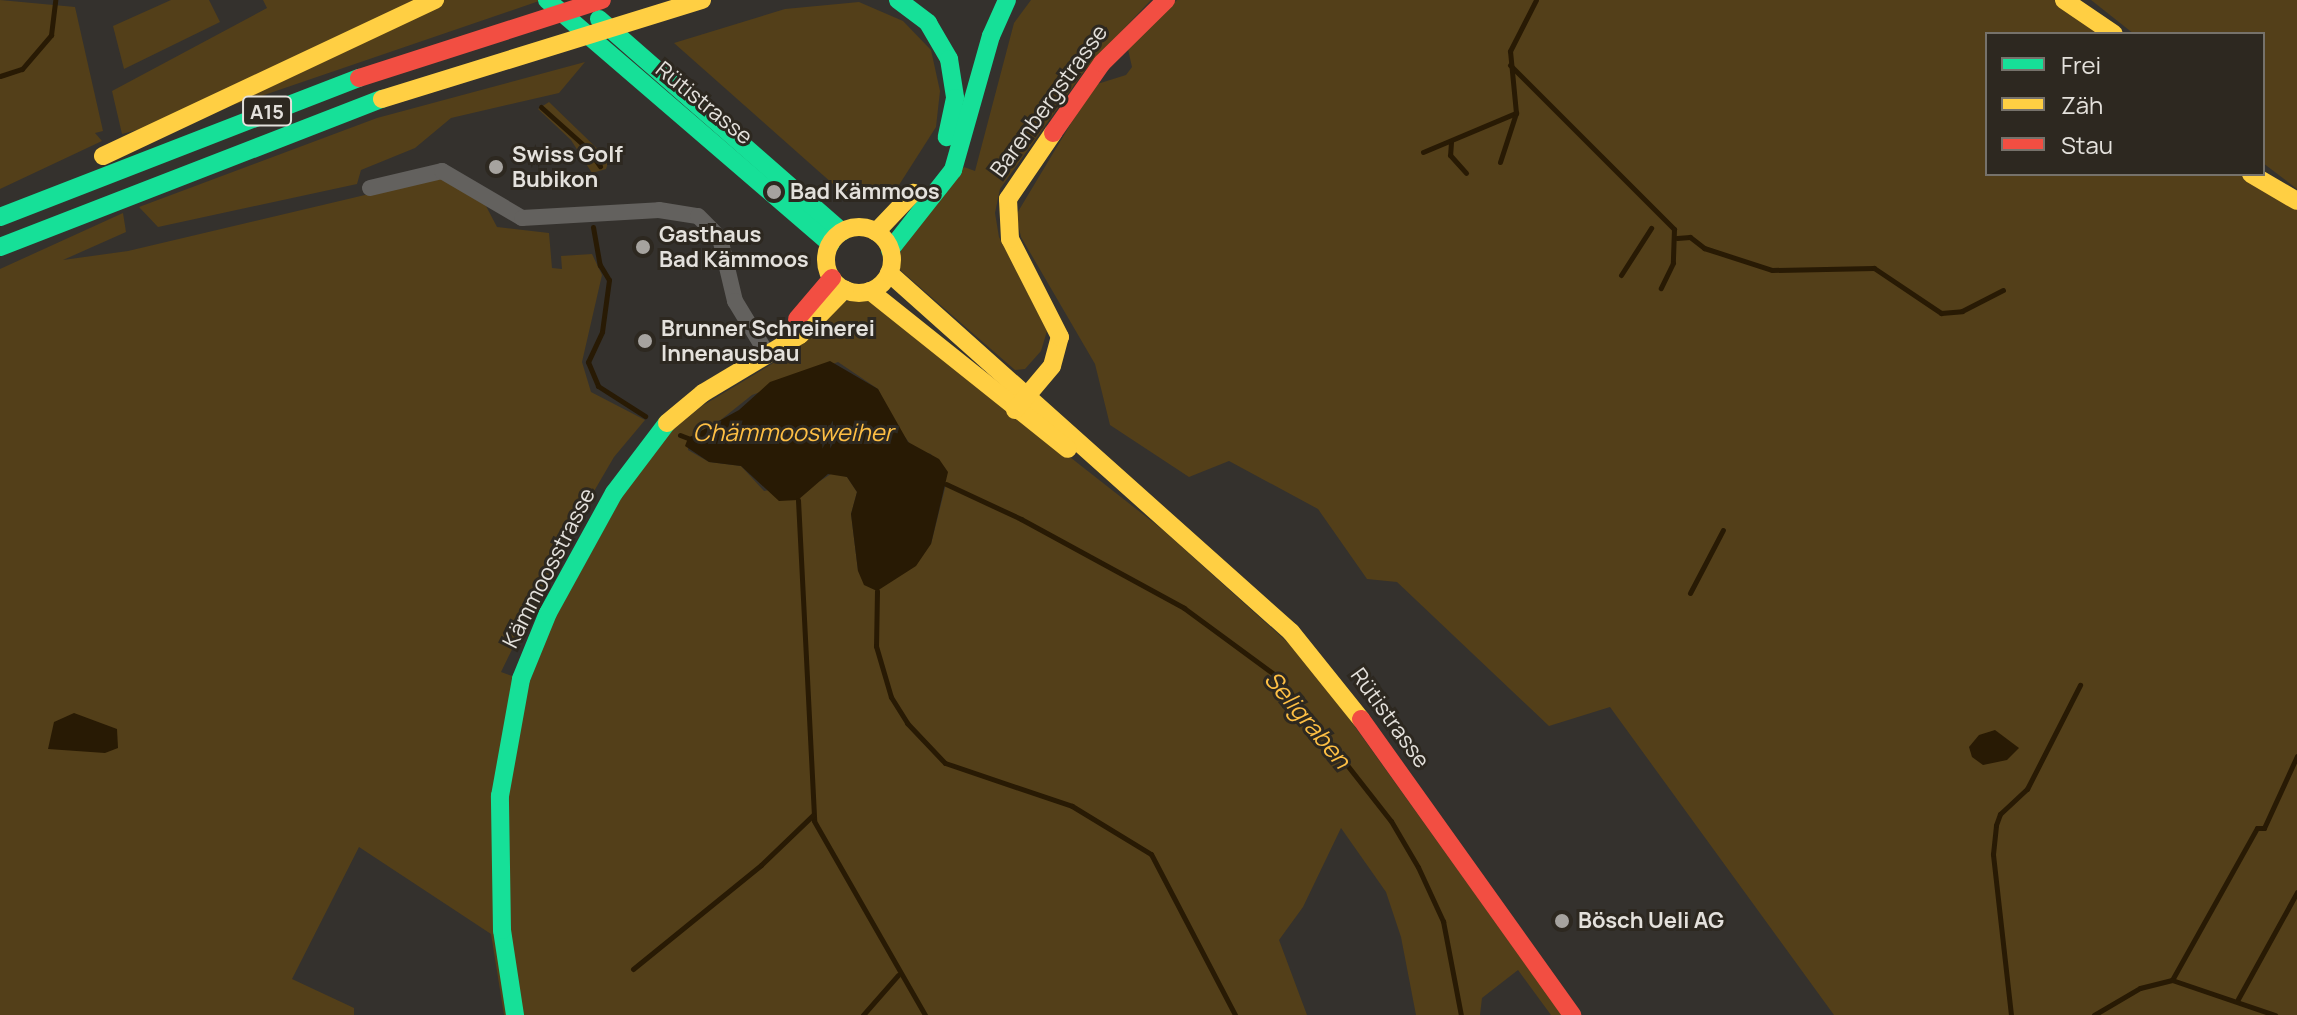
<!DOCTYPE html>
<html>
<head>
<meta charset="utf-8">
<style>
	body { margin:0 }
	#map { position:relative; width:2297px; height:1015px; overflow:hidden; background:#34312d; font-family:Manrope,sans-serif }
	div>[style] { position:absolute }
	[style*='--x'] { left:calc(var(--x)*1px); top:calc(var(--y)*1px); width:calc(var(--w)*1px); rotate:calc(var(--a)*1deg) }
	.green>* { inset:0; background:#533f19 }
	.water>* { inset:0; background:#281a04 }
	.stream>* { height:5px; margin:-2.5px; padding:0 2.5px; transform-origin:2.5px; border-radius:2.5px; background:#281a04 }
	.street>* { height:16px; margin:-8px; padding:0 8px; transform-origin:8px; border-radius:8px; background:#63615e }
	.fast>* { height:18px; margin:-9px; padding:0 9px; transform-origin:9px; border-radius:9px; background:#16e098 }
	.slow>* { height:18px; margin:-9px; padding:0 9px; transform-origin:9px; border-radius:9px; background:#ffcf43 }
	.slow>.ring { margin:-9px; padding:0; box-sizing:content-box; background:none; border:18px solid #ffcf43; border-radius:50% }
	.jam>* { height:18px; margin:-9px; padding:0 9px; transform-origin:9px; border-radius:9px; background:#f24e42 }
	.dots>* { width:22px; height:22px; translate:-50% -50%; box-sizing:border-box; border:4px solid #2d2820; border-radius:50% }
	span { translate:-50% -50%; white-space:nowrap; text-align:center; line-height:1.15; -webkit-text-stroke:6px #2d2820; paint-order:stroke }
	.shield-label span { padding:2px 6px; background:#2d2820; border:2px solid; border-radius:6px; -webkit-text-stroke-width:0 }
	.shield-label { font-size:20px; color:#e4e1dc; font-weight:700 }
	.street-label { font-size:22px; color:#e4e1dc }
	.poi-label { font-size:22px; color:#e4e1dc; font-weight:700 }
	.left { translate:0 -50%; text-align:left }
	.water-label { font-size:24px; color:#febf44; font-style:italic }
	.legend { position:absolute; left:1985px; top:32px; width:280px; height:144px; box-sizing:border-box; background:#2d2820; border:2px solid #76726b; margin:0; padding:10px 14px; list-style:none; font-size:24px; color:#e4e1dc }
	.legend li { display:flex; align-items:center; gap:16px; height:40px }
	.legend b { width:40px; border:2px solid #76726b }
</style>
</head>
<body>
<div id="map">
	<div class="green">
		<i style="clip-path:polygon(0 0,75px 7px,103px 131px,95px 133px,102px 141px,0 189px)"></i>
		<i style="clip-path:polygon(171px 0,209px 0,220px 22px,124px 69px,113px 26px)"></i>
		<i style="clip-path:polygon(263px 0,542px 0,247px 101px,122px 134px,112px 91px,267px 8px)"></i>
		<i style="clip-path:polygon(1031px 0,1151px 0,1085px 70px,1000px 189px,995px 213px,999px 237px,1047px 331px,1041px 351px,1025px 369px,1015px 370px,899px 269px,901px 249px,964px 167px,975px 171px,1014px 23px)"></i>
		<i style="clip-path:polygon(1177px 0,2064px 0,2114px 34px,1987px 34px,1987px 174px,2251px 174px,2297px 201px,2297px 1015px,1834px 1015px,1610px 707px,1549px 726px,1397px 582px,1367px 579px,1318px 509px,1229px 461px,1189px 477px,1110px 425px,1095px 364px,1021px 237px,1016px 215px,1094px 85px,1126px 75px,1132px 67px,1127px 45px)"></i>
		<i style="clip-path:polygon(2091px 0,2297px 0,2297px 189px,2263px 163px,2263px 34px,2134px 34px)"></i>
		<i style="clip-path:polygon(859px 2px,903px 21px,931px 50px,940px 91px,936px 127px,899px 185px,842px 192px,674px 43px,785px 9px)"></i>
		<i style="clip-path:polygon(585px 62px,559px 93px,451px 118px,415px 148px,361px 170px,357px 184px,158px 227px,139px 207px,377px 118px)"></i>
		<i style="clip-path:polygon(549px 102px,609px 160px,606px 169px,592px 173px,571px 140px,538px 109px)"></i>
		<i style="clip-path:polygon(441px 177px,486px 206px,497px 227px,549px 233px,552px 268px,562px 269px,561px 256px,592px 254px,602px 275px,582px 362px,591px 392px,645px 420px,614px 457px,565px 541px,501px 672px,521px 679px,505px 751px,515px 1015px,504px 1015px,491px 934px,359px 847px,292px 979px,354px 1008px,354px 1015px,0 1015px,0 269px,123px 213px,126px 232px,63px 260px,128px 251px)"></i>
		<i style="clip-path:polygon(evenodd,859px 298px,867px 298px,1163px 530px,1307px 660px,1562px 1015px,1551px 1015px,1518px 970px,1482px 998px,1480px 1015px,1416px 1015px,1401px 937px,1386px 892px,1341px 828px,1303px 907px,1279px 940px,1307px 1015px,523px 1015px,510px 935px,507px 794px,524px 697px,551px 625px,629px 484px,665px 436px,702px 406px,790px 353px,845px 302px,859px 298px,838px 362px,878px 389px,897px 427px,915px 450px,931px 454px,946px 484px,931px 544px,858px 571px,851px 514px,857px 492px,847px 477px,834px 472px,820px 481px,764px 491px,741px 466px,709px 462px,688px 450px,688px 438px,708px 430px,752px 395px,838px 362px)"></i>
	</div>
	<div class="water">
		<i style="clip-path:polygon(830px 361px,878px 389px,908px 442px,939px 459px,948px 472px,931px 544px,916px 566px,877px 591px,864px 585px,858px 571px,851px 514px,857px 492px,847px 477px,828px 474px,798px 500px,779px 501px,741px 466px,709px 462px,685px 446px,688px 438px,739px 410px,770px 382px)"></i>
		<i style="clip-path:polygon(74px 713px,117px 729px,118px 748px,105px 753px,48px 749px,54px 722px)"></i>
		<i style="clip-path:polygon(1995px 730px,2019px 748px,2007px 760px,1983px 765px,1972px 757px,1969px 747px,1979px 735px)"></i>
	</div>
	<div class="stream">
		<i style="--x:1510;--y:65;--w:232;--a:45"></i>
		<i style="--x:1674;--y:229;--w:34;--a:92"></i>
		<i style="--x:1673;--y:263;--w:28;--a:116"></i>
		<i style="--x:0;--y:76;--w:23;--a:-18"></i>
		<i style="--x:22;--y:69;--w:45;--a:-49.5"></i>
		<i style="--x:51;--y:35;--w:35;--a:-83"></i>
		<i style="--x:541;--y:107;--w:63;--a:41.8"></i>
		<i style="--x:588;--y:149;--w:21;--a:55"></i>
		<i style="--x:1451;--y:142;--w:13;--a:94"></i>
		<i style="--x:1450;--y:155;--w:24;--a:48"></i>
		<i style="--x:1423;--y:152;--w:101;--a:-22.8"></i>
		<i style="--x:1500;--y:162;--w:52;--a:-71.9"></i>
		<i style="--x:1516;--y:113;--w:62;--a:-95.5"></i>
		<i style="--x:1510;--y:51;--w:57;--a:-63"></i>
		<i style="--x:593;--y:227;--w:39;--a:80"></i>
		<i style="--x:600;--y:265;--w:17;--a:59"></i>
		<i style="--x:609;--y:280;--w:52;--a:97.7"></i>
		<i style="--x:602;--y:332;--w:33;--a:115"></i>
		<i style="--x:588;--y:362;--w:26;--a:67"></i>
		<i style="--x:598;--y:386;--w:56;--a:32.6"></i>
		<i style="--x:1677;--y:238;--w:13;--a:-4"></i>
		<i style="--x:1690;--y:237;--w:18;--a:38"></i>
		<i style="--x:1704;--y:248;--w:71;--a:17.9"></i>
		<i style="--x:1772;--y:270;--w:102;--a:-1.1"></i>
		<i style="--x:1874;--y:268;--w:81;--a:33.9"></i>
		<i style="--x:1941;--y:313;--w:21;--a:-5"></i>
		<i style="--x:1962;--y:311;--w:46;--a:-27.1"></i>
		<i style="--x:1621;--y:275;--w:56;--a:-57.4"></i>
		<i style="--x:680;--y:435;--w:9;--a:21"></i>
		<i style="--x:946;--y:484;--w:83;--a:25"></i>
		<i style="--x:1021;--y:519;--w:186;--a:28.6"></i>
		<i style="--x:1184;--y:608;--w:117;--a:36.3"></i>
		<i style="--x:1278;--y:677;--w:183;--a:51.9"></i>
		<i style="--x:1391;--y:821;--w:53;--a:59.6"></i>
		<i style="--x:1418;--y:867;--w:60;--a:65.2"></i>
		<i style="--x:1443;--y:921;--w:96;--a:79.2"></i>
		<i style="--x:798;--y:500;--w:321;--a:87.1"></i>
		<i style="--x:814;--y:821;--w:224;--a:60.2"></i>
		<i style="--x:877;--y:591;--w:55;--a:91"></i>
		<i style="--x:876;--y:646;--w:53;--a:73.6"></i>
		<i style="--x:891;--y:697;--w:31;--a:58"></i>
		<i style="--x:907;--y:723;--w:55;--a:46.5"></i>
		<i style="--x:945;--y:763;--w:134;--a:18.7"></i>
		<i style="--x:1072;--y:806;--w:92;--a:31.3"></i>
		<i style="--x:1151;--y:854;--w:182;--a:62.4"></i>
		<i style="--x:1690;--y:593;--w:71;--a:-62.4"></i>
		<i style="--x:633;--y:969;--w:165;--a:-39.1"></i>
		<i style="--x:761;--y:865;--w:72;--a:-43.9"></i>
		<i style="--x:2172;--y:980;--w:174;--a:-60.8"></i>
		<i style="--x:2257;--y:828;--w:7;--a:0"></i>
		<i style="--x:2264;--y:828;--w:79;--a:-65.4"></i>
		<i style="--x:2238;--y:999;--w:122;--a:-61.1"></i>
		<i style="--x:863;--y:1015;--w:53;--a:-48.8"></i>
		<i style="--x:2011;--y:1015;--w:162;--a:-96.4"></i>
		<i style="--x:1993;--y:854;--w:29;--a:-84"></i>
		<i style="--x:1996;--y:825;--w:12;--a:-70"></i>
		<i style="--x:2000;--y:814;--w:37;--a:-43"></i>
		<i style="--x:2027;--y:789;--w:117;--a:-63"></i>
		<i style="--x:2094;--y:1015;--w:53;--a:-30.4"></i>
		<i style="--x:2140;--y:988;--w:33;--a:-14"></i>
		<i style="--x:2172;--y:980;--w:109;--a:18.8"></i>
	</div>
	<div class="street">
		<i style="--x:370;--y:188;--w:74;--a:-13.3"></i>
		<i style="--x:442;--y:171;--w:93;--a:30.4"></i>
		<i style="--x:522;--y:218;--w:137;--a:-3.3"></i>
		<i style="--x:659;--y:210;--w:39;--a:9"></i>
		<i style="--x:698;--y:216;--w:31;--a:45"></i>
		<i style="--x:720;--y:238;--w:65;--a:76.6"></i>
		<i style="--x:735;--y:301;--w:60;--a:58.7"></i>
	</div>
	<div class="fast">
		<i style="--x:547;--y:0;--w:374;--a:40.7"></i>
		<i style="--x:898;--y:0;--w:38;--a:37"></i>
		<i style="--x:928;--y:23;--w:42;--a:59.7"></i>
		<i style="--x:949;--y:59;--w:39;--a:81"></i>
		<i style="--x:955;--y:98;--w:40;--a:102"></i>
		<i style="--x:599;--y:19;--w:323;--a:41.2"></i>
		<i style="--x:0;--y:217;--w:385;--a:-21.2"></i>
		<i style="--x:0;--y:247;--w:410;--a:-21.2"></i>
		<i style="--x:890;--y:250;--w:102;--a:-51.8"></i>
		<i style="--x:953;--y:170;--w:139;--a:-74.2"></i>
		<i style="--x:991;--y:36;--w:39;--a:-66"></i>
		<i style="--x:515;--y:1015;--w:86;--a:-98.7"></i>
		<i style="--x:502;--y:930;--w:134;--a:-90.9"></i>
		<i style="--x:500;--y:796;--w:119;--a:-79.8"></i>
		<i style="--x:521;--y:679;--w:71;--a:-67.8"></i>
		<i style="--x:548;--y:613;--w:137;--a:-61.2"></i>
		<i style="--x:614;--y:493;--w:88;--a:-52.9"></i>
	</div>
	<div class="slow">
		<i style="--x:2064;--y:0;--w:60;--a:34.2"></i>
		<i style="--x:382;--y:99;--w:335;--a:-17.2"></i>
		<i style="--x:103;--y:156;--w:367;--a:-25.2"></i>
		<i style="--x:2251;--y:174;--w:53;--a:30.4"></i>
		<i class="ring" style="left:826px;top:227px;width:48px;height:48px"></i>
		<i style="--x:876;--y:232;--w:54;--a:-46.5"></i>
		<i style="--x:889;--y:273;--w:539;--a:41.77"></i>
		<i style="--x:1291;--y:632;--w:112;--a:51.2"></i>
		<i style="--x:870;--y:291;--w:253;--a:38.6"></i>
		<i style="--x:1015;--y:410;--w:57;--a:-49.9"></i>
		<i style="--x:1052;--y:366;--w:30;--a:-75"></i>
		<i style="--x:1060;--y:337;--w:110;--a:-117"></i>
		<i style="--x:1010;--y:239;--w:40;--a:-92.9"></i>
		<i style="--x:1008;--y:199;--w:80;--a:-55.7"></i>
		<i style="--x:667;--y:423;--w:47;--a:-39.8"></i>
		<i style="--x:703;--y:393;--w:113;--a:-30.9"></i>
		<i style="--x:800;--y:335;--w:64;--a:-45.6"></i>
	</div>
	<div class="jam">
		<i style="--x:359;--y:78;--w:255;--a:-17.8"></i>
		<i style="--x:1053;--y:133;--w:85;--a:-55"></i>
		<i style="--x:1102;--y:63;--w:90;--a:-44.5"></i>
		<i style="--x:797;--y:319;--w:54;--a:-49.5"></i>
		<i style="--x:1361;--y:719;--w:364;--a:54.5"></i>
	</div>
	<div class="dots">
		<i style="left:496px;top:167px;background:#a6a39f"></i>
		<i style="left:774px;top:192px;background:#a6a39f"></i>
		<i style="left:643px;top:247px;background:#a6a39f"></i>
		<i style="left:645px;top:341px;background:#a6a39f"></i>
		<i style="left:1562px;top:921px;background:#a6a39f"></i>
	</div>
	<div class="shield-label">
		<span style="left:267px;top:111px">A15</span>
	</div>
	<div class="street-label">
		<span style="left:1049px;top:101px;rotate:-54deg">Barenbergstrasse</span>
		<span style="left:704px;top:103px;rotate:39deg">Rütistrasse</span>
		<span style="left:549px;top:568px;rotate:-63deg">Kämmoosstrasse</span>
		<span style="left:1390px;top:718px;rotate:54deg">Rütistrasse</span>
	</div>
	<div class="poi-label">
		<span class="left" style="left:512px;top:167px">Swiss Golf<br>Bubikon</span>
		<span class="left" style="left:790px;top:192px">Bad Kämmoos</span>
		<span class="left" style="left:659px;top:247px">Gasthaus<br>Bad Kämmoos</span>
		<span class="left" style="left:661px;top:341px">Brunner Schreinerei<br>Innenausbau</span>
		<span class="left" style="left:1578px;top:921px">Bösch Ueli AG</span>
	</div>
	<div class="water-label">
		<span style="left:793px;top:432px">Chämmoosweiher</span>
		<span style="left:1308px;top:719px;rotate:50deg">Seligraben</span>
	</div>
	<ul class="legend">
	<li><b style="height:10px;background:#16e098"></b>Frei</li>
	<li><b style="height:10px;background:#ffcf43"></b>Zäh</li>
	<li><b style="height:10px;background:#f24e42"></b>Stau</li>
	</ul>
</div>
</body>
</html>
